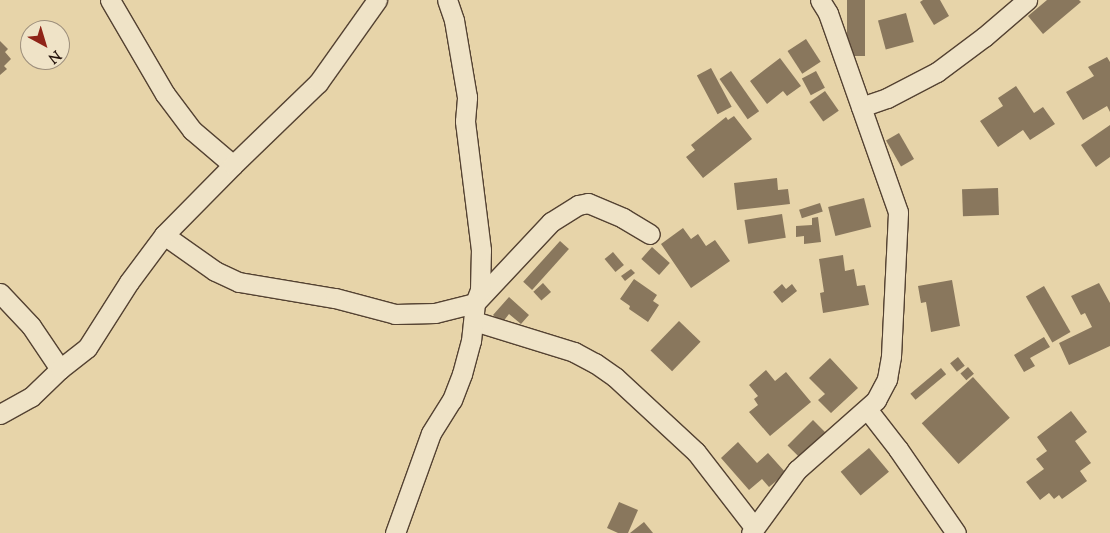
<!DOCTYPE html>
<html>
<head>
<meta charset="utf-8">
<style>
	body { margin:0 }
	#map { position:relative; width:1110px; height:533px; overflow:hidden; background:#e7d4a9; font-family:"Sorts Mill Goudy",serif }
	div>[style] { position:absolute }
	[style*='--x'] { left:calc(var(--x)*1px); top:calc(var(--y)*1px); width:calc(var(--w)*1px); rotate:calc(var(--a)*1deg) }
	.building>* { inset:0; background:#89775d; transform-origin:0 0 }
	.roads { filter:drop-shadow(1px 0 #544232) drop-shadow(-1px 0 #544232) drop-shadow(0 1px #544232) drop-shadow(0 -1px #544232) }
	.street>* { height:19px; margin:-9.5px; padding:0 9.5px; transform-origin:9.5px; border-radius:9.5px; background:#efe3c7 }
	span { translate:-50% -50%; white-space:nowrap; text-align:center; line-height:1.15; -webkit-text-stroke:4.5px #efe3c7; paint-order:stroke }
	.north { position:absolute; left:20px; top:20px; width:50px; height:50px; box-sizing:border-box; background:#efe3c7; border:1px solid #9d8f7c; border-radius:50%; rotate:141deg; font-size:14px; font-weight:700; line-height:20px; text-align:center; color:#23120b }
	.north::after { content:''; display:block; margin:auto; width:18px; height:22px; background:#8f2418; clip-path:polygon(50% 0,100% 100%,50% 72%,0 100%) }
</style>
</head>
<body>
<div id="map">
	<div class="building">
		<i style="left:847px;top:0;width:18px;height:56px"></i>
		<i style="clip-path:polygon(923px 0,940px 0,949px 16px,934px 25px,920px 2px)"></i>
		<i style="clip-path:polygon(1047px 0,1079px 0,1081px 2px,1043px 34px,1028px 16px)"></i>
		<i style="left:906px;top:13px;width:30px;height:29px;rotate:75deg"></i>
		<i style="left:806px;top:39px;width:27px;height:22px;rotate:57deg"></i>
		<i style="clip-path:polygon(0 41px,8px 49px,5px 52px,11px 59px,4px 66px,7px 69px,0 75px)"></i>
		<i style="clip-path:polygon(1107px 57px,1110px 62px,1110px 112px,1107px 106px,1083px 120px,1066px 92px,1094px 76px,1088px 67px)"></i>
		<i style="clip-path:polygon(780px 58px,801px 86px,787px 96px,783px 91px,767px 104px,750px 81px)"></i>
		<i style="left:711px;top:68px;width:44px;height:16px;rotate:62deg"></i>
		<i style="left:731px;top:71px;width:49px;height:14px;rotate:55deg"></i>
		<i style="left:816px;top:71px;width:19px;height:16px;rotate:62deg"></i>
		<i style="clip-path:polygon(1016px 86px,1034px 113px,1043px 107px,1055px 124px,1030px 140px,1023px 130px,998px 147px,980px 121px,1003px 106px,998px 98px)"></i>
		<i style="left:825px;top:91px;width:24px;height:19px;rotate:55deg"></i>
		<i style="clip-path:polygon(734px 116px,752px 139px,703px 178px,686px 157px,695px 150px,691px 145px,726px 117px,728px 120px)"></i>
		<i style="clip-path:polygon(1110px 125px,1110px 157px,1096px 167px,1081px 145px)"></i>
		<i style="left:899px;top:133px;width:30px;height:15px;rotate:60deg"></i>
		<i style="clip-path:polygon(777px 178px,778px 190px,788px 189px,790px 204px,737px 210px,734px 183px)"></i>
		<i style="left:998px;top:188px;width:27px;height:36px;rotate:88deg"></i>
		<i style="left:864px;top:198px;width:30px;height:37px;rotate:76deg"></i>
		<i style="left:820px;top:203px;width:9px;height:22px;rotate:72deg"></i>
		<i style="left:782px;top:214px;width:24px;height:38px;rotate:81deg"></i>
		<i style="clip-path:polygon(818px 217px,821px 242px,804px 244px,804px 236px,796px 237px,796px 226px,812px 225px,812px 218px)"></i>
		<i style="clip-path:polygon(683px 228px,691px 239px,698px 234px,706px 246px,715px 240px,730px 261px,691px 288px,661px 244px)"></i>
		<i style="left:560px;top:241px;width:12px;height:55px;rotate:42deg"></i>
		<i style="left:652px;top:247px;width:24px;height:16px;rotate:42deg"></i>
		<i style="left:613px;top:252px;width:17px;height:11px;rotate:50deg"></i>
		<i style="clip-path:polygon(843px 255px,845px 271px,854px 269px,857px 286px,865px 285px,869px 305px,823px 313px,820px 293px,824px 292px,819px 259px)"></i>
		<i style="clip-path:polygon(631px 269px,635px 273px,625px 281px,621px 276px)"></i>
		<i style="clip-path:polygon(634px 279px,657px 295px,653px 301px,659px 305px,648px 322px,629px 309px,630px 306px,620px 299px)"></i>
		<i style="clip-path:polygon(952px 280px,960px 326px,931px 332px,926px 302px,921px 303px,918px 286px)"></i>
		<i style="left:543px;top:283px;width:12px;height:13px;rotate:48deg"></i>
		<i style="clip-path:polygon(1099px 283px,1110px 303px,1110px 346px,1069px 365px,1059px 343px,1092px 327px,1085px 313px,1081px 315px,1071px 296px)"></i>
		<i style="clip-path:polygon(782px 284px,786px 289px,792px 284px,797px 291px,782px 303px,773px 292px)"></i>
		<i style="left:1044px;top:286px;width:53px;height:21px;rotate:60deg"></i>
		<i style="clip-path:polygon(509px 297px,529px 315px,521px 324px,509px 314px,502px 323px,493px 315px)"></i>
		<i style="left:679px;top:321px;width:30px;height:41px;rotate:44deg"></i>
		<i style="clip-path:polygon(1044px 337px,1050px 347px,1030px 358px,1035px 366px,1024px 372px,1014px 355px)"></i>
		<i style="left:958px;top:357px;width:11px;height:10px;rotate:52deg"></i>
		<i style="clip-path:polygon(830px 358px,858px 388px,831px 413px,818px 400px,825px 394px,809px 378px)"></i>
		<i style="left:968px;top:367px;width:9px;height:10px;rotate:49deg"></i>
		<i style="left:941px;top:368px;width:8px;height:40px;rotate:50deg"></i>
		<i style="clip-path:polygon(766px 370px,775px 381px,786px 372px,811px 402px,770px 436px,749px 412px,758px 405px,754px 399px,758px 396px,749px 385px)"></i>
		<i style="left:973px;top:377px;width:55px;height:69px;rotate:48deg"></i>
		<i style="clip-path:polygon(1071px 411px,1087px 432px,1075px 441px,1091px 463px,1080px 471px,1087px 481px,1062px 499px,1059px 495px,1054px 499px,1049px 493px,1040px 500px,1026px 482px,1044px 469px,1036px 459px,1047px 451px,1037px 437px)"></i>
		<i style="left:813px;top:420px;width:20px;height:36px;rotate:45deg"></i>
		<i style="clip-path:polygon(738px 442px,757px 463px,768px 453px,786px 473px,769px 487px,762px 479px,749px 490px,721px 458px)"></i>
		<i style="left:869px;top:448px;width:31px;height:37px;rotate:50deg"></i>
		<i style="clip-path:polygon(619px 502px,638px 510px,628px 533px,618px 533px,607px 528px)"></i>
		<i style="clip-path:polygon(644px 522px,653px 533px,630px 533px)"></i>
	</div>
	<div class="roads">
		<div class="street">
			<i style="--x:110;--y:0;--w:109;--a:59.7"></i>
			<i style="--x:165;--y:94;--w:45;--a:53.1"></i>
			<i style="--x:192;--y:130;--w:54;--a:40.5"></i>
			<i style="--x:861;--y:107;--w:28;--a:-19"></i>
			<i style="--x:887;--y:98;--w:56;--a:-27.5"></i>
			<i style="--x:937;--y:72;--w:59;--a:-36.7"></i>
			<i style="--x:984;--y:37;--w:57;--a:-40.7"></i>
			<i style="--x:164;--y:235;--w:62;--a:35.2"></i>
			<i style="--x:215;--y:271;--w:26;--a:25"></i>
			<i style="--x:239;--y:282;--w:97;--a:9.5"></i>
			<i style="--x:335;--y:298;--w:62;--a:14.9"></i>
			<i style="--x:395;--y:314;--w:40;--a:-1.4"></i>
			<i style="--x:435;--y:313;--w:41;--a:-14"></i>
			<i style="--x:475;--y:303;--w:111;--a:-46.8"></i>
			<i style="--x:551;--y:222;--w:32;--a:-32"></i>
			<i style="--x:578;--y:205;--w:10;--a:-11"></i>
			<i style="--x:588;--y:203;--w:38;--a:23"></i>
			<i style="--x:623;--y:218;--w:31;--a:31"></i>
			<i style="--x:0;--y:293;--w:45;--a:46.8"></i>
			<i style="--x:31;--y:326;--w:52;--a:56"></i>
			<i style="--x:474;--y:321;--w:105;--a:17.2"></i>
			<i style="--x:574;--y:352;--w:24;--a:28"></i>
			<i style="--x:595;--y:363;--w:24;--a:35"></i>
			<i style="--x:615;--y:377;--w:110;--a:42.8"></i>
			<i style="--x:696;--y:452;--w:95;--a:52.3"></i>
			<i style="--x:867;--y:409;--w:51;--a:52.2"></i>
			<i style="--x:898;--y:449;--w:102;--a:55.4"></i>
			<i style="--x:0;--y:414;--w:35;--a:-29"></i>
			<i style="--x:31;--y:397;--w:40;--a:-44"></i>
			<i style="--x:60;--y:369;--w:34;--a:-38"></i>
			<i style="--x:87;--y:348;--w:78;--a:-57.5"></i>
			<i style="--x:129;--y:282;--w:59;--a:-53.3"></i>
			<i style="--x:164;--y:235;--w:98;--a:-45.4"></i>
			<i style="--x:233;--y:165;--w:118;--a:-44"></i>
			<i style="--x:318;--y:83;--w:102;--a:-54.6"></i>
			<i style="--x:395;--y:533;--w:106;--a:-70.2"></i>
			<i style="--x:431;--y:433;--w:39;--a:-58"></i>
			<i style="--x:452;--y:400;--w:28;--a:-69"></i>
			<i style="--x:462;--y:374;--w:34;--a:-75"></i>
			<i style="--x:471;--y:341;--w:38;--a:-84"></i>
			<i style="--x:475;--y:303;--w:14;--a:-69"></i>
			<i style="--x:480;--y:290;--w:40;--a:-88.6"></i>
			<i style="--x:481;--y:250;--w:130;--a:-97.1"></i>
			<i style="--x:465;--y:121;--w:24;--a:-85"></i>
			<i style="--x:467;--y:97;--w:78;--a:-99.6"></i>
			<i style="--x:454;--y:20;--w:21;--a:-109"></i>
			<i style="--x:751;--y:533;--w:78;--a:-53.9"></i>
			<i style="--x:797;--y:470;--w:106;--a:-41.5"></i>
			<i style="--x:876;--y:400;--w:24;--a:-62"></i>
			<i style="--x:887;--y:379;--w:23;--a:-80"></i>
			<i style="--x:891;--y:356;--w:144;--a:-87.2"></i>
			<i style="--x:898;--y:212;--w:211;--a:-109.4"></i>
			<i style="--x:828;--y:13;--w:15;--a:-122"></i>
		</div>
	</div>
	<div class="north">N</div>
</div>
</body>
</html>
